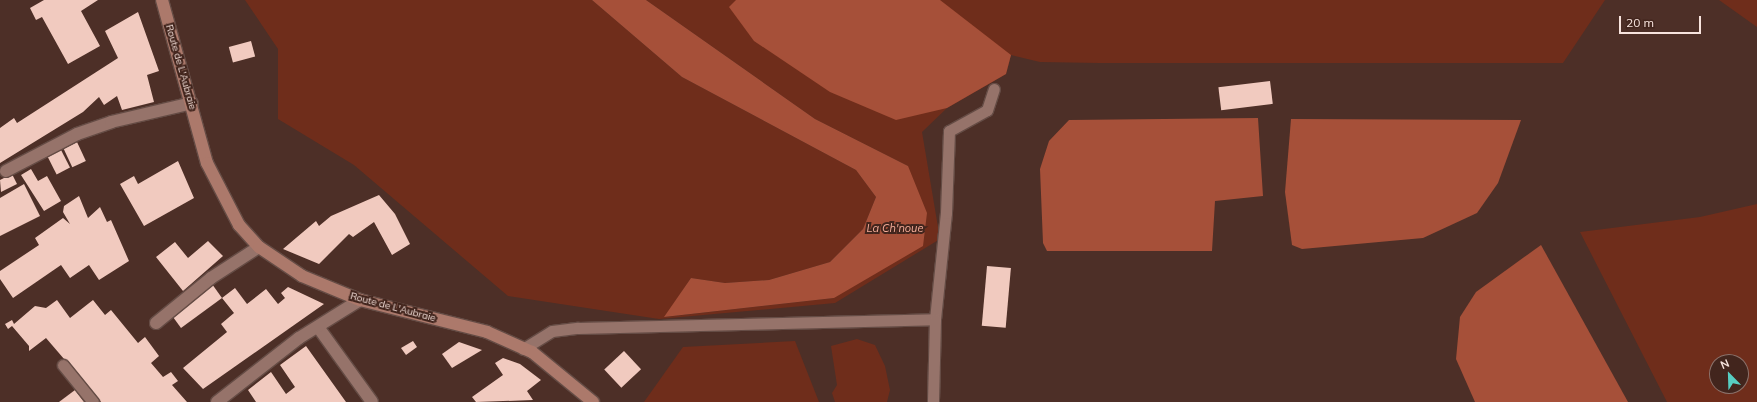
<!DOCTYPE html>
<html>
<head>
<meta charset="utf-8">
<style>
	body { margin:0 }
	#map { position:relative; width:1757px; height:402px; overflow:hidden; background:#4d2f27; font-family:Mulish,sans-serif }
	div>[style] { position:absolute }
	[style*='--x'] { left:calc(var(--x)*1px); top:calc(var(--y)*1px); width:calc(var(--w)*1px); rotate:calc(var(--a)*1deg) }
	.green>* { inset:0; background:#6f2d1b }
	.water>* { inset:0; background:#a65039 }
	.building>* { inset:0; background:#f1cabf; transform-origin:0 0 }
	.roads { filter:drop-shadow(1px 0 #654c45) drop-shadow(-1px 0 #654c45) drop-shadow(0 1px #654c45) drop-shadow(0 -1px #654c45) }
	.lane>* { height:11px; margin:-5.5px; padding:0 5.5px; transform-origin:5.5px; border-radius:5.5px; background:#96736a }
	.street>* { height:12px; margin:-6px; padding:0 6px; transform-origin:6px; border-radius:6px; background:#96736a }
	.secondary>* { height:12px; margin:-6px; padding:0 6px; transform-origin:6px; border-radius:6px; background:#ac796b }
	span { translate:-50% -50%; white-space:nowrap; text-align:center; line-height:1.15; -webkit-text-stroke:4px #42251d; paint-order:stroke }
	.street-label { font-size:10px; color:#f8e4de }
	.water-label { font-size:11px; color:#f4ac98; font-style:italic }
	.north { position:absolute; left:1709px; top:354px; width:40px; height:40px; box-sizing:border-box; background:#42251d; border:1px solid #8b716a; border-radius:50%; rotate:337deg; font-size:11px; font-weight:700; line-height:16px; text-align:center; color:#f8e4de }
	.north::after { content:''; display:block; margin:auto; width:14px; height:18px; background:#57cec2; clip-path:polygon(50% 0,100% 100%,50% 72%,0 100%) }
	.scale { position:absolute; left:1619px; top:16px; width:82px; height:18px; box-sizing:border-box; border:2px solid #f8e4de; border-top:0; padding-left:5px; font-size:12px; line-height:14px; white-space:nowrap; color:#f8e4de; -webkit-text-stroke:3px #42251d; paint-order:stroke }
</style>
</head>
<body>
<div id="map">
	<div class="green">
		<i style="clip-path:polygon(245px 0,592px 0,682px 77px,856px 170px,876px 197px,863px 229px,830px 262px,769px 280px,725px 283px,691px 278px,665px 317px,834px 298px,908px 166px,815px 119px,646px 0,1605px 0,1563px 63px,1100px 63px,1040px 62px,1011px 55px,1006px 74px,947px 108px,922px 132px,940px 239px,835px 303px,659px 319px,508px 296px,354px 165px,278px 119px,278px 49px)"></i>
		<i style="clip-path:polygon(1719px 0,1757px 0,1757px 27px)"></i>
		<i style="clip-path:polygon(evenodd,1757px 204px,1757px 402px,1667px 402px,1580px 232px,1700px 217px,1757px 204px,1717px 362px,1741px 362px,1741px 386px,1717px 386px,1717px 362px)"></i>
		<i style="clip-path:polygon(857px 339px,875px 345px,885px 366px,890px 390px,887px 402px,835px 402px,832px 393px,837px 385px,831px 346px)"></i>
		<i style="clip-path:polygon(795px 341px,819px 402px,644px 402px,683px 347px)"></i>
	</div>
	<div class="water">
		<i style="clip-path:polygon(592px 0,646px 0,815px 119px,908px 166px,927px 213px,923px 246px,834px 298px,664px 317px,691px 278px,725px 283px,769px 280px,830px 262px,863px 229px,876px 197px,856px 170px,682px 77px)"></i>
		<i style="clip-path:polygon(736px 0,940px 0,1011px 55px,1006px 74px,947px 108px,896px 120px,830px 92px,754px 41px,729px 7px)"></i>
		<i style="clip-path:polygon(1258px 118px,1263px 196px,1215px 201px,1212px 251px,1047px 251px,1043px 243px,1040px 169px,1049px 141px,1069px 120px)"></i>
		<i style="clip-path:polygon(1291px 119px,1521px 120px,1498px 183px,1477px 213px,1423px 238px,1302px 249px,1292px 245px,1285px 192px)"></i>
		<i style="clip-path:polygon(1541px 245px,1628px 402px,1475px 402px,1456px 359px,1460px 317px,1476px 292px)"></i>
	</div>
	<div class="building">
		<i style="clip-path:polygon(44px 0,98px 0,81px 11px,100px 46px,68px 64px,42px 17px,36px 20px,30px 8px)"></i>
		<i style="clip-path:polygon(138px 12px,159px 71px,147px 75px,154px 102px,122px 110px,117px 96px,104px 105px,99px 97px,83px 112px,0 163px,0 128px,14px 118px,17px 123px,118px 58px,105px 31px)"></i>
		<i style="left:251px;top:41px;width:16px;height:23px;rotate:75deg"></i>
		<i style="left:1270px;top:81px;width:23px;height:52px;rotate:83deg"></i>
		<i style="left:77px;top:142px;width:21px;height:15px;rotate:65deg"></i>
		<i style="left:60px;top:148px;width:22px;height:15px;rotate:63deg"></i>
		<i style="clip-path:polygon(178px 161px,194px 198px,144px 226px,120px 184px,134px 176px,138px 184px)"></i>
		<i style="clip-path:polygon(31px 169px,38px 181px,47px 176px,61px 201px,44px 211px,21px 175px)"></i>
		<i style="clip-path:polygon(12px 174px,17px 184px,1px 192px,0 180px)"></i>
		<i style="clip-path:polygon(24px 184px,40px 216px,0 236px,0 198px)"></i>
		<i style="clip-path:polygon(379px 195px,395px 214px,410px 244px,392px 255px,374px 222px,353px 237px,349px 234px,319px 264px,283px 249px,316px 221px,319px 226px,331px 216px)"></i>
		<i style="clip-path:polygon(79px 196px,88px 218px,100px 207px,107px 222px,111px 220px,129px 261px,99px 280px,89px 265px,70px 278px,61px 265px,13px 298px,0 279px,0 271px,39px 245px,35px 238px,63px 218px,70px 224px,63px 212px,64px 206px)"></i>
		<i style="clip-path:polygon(208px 241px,223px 256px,183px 291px,156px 257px,175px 242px,188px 258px)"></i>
		<i style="left:987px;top:266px;width:24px;height:60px;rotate:5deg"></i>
		<i style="clip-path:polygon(212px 284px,222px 298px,181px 328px,173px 317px)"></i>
		<i style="clip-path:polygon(288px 287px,324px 304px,203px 389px,183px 368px,227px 332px,221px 324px,234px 313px,222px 298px,235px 288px,247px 304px,266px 289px,278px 304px,285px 298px,281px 293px)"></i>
		<i style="clip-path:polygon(57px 300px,70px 318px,93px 300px,105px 315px,111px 310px,138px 343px,145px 337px,159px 356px,151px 363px,163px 377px,171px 372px,178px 381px,172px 385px,187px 402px,101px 402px,46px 338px,29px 351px,29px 346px,12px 326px,8px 329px,5px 324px,12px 320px,14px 324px,35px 306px,46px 308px)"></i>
		<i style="clip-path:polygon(413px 341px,417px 347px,406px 355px,401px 348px)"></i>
		<i style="clip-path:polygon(459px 342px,482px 350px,452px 368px,442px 354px)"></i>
		<i style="clip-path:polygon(306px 346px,346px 402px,256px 402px,248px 390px,271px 372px,286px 394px,295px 387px,280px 365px)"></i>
		<i style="left:624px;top:351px;width:25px;height:27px;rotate:47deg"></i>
		<i style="clip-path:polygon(503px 358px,520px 364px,541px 380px,527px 391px,533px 400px,476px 402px,472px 397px,503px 375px,495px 363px)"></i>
		<i style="clip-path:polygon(75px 390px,84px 402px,59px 402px)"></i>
	</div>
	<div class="roads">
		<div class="lane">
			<i style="--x:935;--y:319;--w:107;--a:-84.1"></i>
			<i style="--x:946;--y:213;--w:82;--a:-87.9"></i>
			<i style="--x:949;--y:131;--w:43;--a:-28.9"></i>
			<i style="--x:987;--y:110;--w:22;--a:-72"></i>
			<i style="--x:523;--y:349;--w:34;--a:-32"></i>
			<i style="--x:552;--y:331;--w:26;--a:-7"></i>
			<i style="--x:578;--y:328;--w:357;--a:-1.4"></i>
			<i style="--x:935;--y:319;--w:83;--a:91.4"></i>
			<i style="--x:63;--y:365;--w:48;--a:51"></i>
		</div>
		<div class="street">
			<i style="--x:6;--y:171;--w:80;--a:-27.5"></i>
			<i style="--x:77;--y:134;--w:36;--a:-19"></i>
			<i style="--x:111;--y:122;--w:83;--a:-13.2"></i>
			<i style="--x:156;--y:323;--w:71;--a:-39.3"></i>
			<i style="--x:211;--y:278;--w:57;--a:-32.9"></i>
			<i style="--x:318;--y:327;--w:92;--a:54.2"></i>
			<i style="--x:217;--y:402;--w:104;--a:-38"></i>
			<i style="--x:299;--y:338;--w:72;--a:-31.9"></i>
		</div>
		<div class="secondary">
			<i style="--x:162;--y:0;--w:169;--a:74.6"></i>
			<i style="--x:207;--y:163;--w:70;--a:62.7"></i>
			<i style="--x:239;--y:225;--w:30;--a:48"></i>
			<i style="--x:259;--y:247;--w:52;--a:34"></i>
			<i style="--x:302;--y:276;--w:63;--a:22.5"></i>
			<i style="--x:360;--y:300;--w:131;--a:14.1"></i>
			<i style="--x:487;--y:332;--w:49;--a:24"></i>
			<i style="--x:532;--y:352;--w:79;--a:39.3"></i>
		</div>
	</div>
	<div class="street-label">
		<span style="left:181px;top:67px;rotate:74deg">Route de L'Aubraie</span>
		<span style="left:393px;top:307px;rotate:15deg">Route de L'Aubraie</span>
	</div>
	<div class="water-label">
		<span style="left:895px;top:228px">La Ch'noue</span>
	</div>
	<div class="north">N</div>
	<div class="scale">20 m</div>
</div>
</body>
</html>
